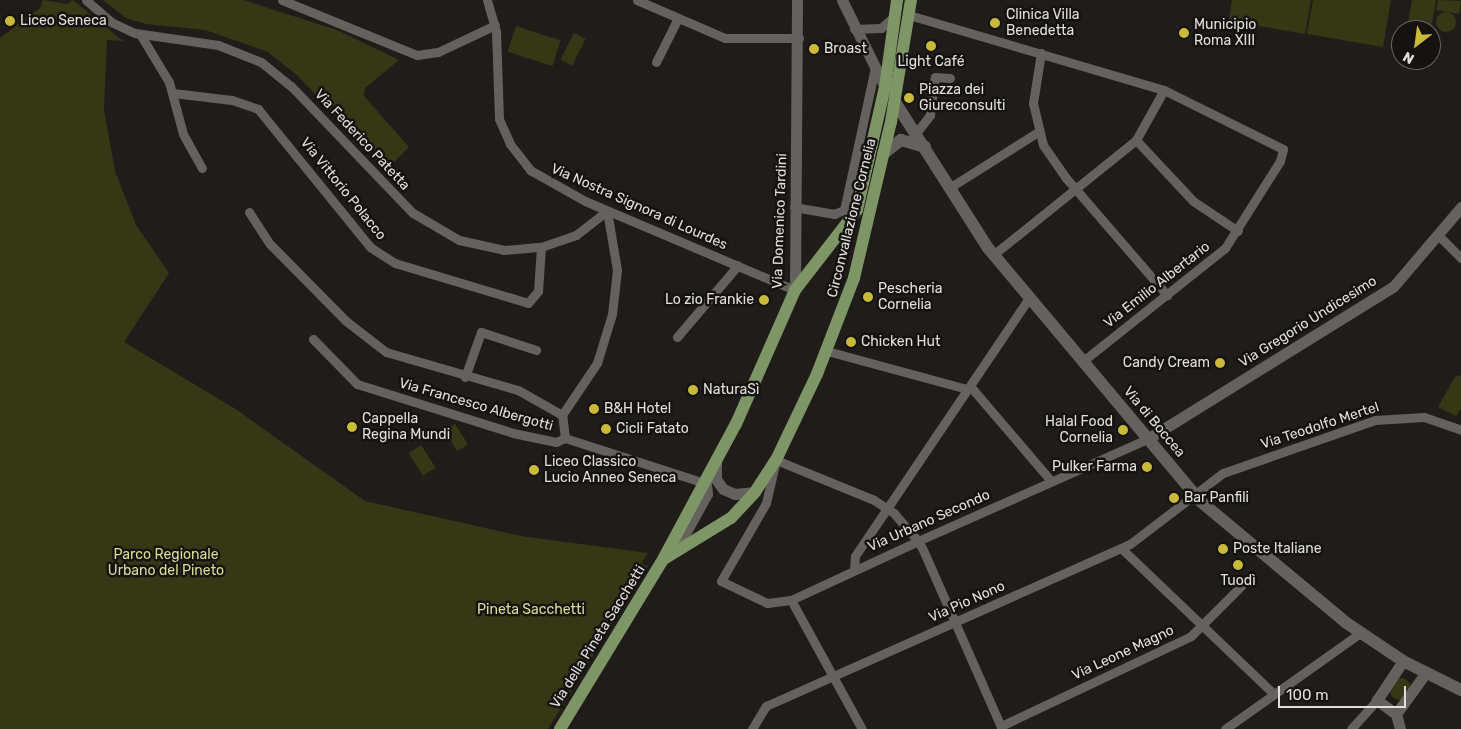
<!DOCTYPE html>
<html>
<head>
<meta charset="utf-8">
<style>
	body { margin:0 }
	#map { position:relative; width:1461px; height:729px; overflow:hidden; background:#1f1c1a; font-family:Rubik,sans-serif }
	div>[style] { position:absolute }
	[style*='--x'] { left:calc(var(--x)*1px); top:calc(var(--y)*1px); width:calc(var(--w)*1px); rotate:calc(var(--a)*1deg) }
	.green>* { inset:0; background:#363815; transform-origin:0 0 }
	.round { border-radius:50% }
	.minor>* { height:9px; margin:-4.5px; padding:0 4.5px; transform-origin:4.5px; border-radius:4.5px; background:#64615e }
	.tertiary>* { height:11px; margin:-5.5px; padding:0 5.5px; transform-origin:5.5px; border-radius:5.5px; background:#64615e }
	.secondary>* { height:12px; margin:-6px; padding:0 6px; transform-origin:6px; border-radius:6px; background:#64615e }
	.primary>* { height:12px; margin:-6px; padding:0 6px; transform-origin:6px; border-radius:6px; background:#7e9665 }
	.dots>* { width:14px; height:14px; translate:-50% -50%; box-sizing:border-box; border:2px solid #151311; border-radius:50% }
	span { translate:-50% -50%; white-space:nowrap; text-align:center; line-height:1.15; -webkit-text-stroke:5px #151311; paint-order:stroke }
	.poi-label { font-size:14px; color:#e0dfdd }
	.left { translate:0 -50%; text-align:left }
	.right { translate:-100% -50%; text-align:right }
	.street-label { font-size:14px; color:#e0dfdd }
	.park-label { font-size:14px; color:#d8df94 }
	.north { position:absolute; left:1391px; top:20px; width:50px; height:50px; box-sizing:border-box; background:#151311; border:1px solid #666563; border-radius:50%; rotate:210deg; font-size:14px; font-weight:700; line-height:20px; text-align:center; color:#e0dfdd }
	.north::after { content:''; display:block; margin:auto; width:18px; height:22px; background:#cbba39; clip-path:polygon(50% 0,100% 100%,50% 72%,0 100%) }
	.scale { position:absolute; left:1278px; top:686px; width:128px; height:22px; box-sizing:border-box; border:2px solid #e0dfdd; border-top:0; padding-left:6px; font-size:15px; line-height:18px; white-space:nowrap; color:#e0dfdd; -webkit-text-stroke:4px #151311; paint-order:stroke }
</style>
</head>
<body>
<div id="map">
	<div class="green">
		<i style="clip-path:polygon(43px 0,67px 4px,73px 0,123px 41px,107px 40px,104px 110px,115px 171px,136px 225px,169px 273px,124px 342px,234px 408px,365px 501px,521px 536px,648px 553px,641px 564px,648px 566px,548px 729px,0 729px,0 38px,40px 8px)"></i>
		<i style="clip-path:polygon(103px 0,243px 0,337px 30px,399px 60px,365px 88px,364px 96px,409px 147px,386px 170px,298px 76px,268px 52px,205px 30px,146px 24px,126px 18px)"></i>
		<i style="clip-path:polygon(1232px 0,1311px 0,1305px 34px,1229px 21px)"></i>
		<i style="clip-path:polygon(1313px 0,1391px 0,1383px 47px,1307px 34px)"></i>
		<i style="clip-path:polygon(1412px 0,1436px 0,1431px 27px,1408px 23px)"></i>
		<i style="clip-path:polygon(1438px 0,1461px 1px,1459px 14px,1436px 10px)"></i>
		<i class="round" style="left:1436px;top:12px;width:20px;height:20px"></i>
		<i style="left:516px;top:26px;width:47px;height:27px;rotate:18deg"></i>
		<i style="left:574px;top:33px;width:13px;height:30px;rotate:27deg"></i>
		<i style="clip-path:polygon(1461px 375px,1461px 408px,1456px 416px,1438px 407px,1455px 377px)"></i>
		<i style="left:455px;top:424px;width:24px;height:13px;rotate:57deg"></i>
		<i style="left:421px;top:445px;width:27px;height:15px;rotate:57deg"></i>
		<i class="round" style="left:1389px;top:678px;width:22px;height:22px"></i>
	</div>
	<div class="minor">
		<i style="--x:86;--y:0;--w:33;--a:41"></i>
		<i style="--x:111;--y:22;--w:26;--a:25"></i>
		<i style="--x:135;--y:33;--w:84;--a:8.2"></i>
		<i style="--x:218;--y:45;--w:46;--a:21.6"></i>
		<i style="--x:261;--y:62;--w:38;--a:39"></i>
		<i style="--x:291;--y:86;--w:176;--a:46.2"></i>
		<i style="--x:413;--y:213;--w:53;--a:30.4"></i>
		<i style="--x:459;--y:240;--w:46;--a:12.5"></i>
		<i style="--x:504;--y:250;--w:37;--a:-5"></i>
		<i style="--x:541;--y:247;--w:37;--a:-19"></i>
		<i style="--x:576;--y:235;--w:39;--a:-38"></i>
		<i style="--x:282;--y:0;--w:146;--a:22.2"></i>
		<i style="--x:417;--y:55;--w:21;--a:-8"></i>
		<i style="--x:438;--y:52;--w:63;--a:-25.3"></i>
		<i style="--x:487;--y:0;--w:33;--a:74"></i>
		<i style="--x:496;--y:32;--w:87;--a:88"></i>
		<i style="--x:499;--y:119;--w:27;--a:66"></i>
		<i style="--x:510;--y:144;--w:33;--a:52"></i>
		<i style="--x:530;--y:170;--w:63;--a:29.4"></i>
		<i style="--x:585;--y:201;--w:228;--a:23"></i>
		<i style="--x:637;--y:0;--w:96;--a:23.4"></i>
		<i style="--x:725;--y:38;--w:74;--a:0"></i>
		<i style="--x:909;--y:15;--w:266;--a:16.4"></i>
		<i style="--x:1164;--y:90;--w:133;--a:26.4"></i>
		<i style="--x:1283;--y:149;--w:12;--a:104"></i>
		<i style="--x:1280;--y:161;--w:103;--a:122.3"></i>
		<i style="--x:1225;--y:248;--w:181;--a:141.5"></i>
		<i style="--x:854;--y:29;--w:27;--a:-2"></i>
		<i style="--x:881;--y:28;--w:18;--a:-41"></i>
		<i style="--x:140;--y:34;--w:56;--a:58.9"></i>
		<i style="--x:169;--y:82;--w:54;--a:74.9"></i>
		<i style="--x:183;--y:134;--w:39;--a:61"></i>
		<i style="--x:1041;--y:53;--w:51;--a:99.1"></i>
		<i style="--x:1033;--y:103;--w:43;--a:76.6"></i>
		<i style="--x:1043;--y:145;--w:40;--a:55.1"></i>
		<i style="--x:1066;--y:178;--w:155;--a:49.2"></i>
		<i style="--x:656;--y:62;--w:49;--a:-63.4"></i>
		<i style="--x:173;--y:93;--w:59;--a:6.8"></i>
		<i style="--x:232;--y:100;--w:28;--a:19"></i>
		<i style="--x:258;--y:109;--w:178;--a:50.9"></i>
		<i style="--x:370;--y:247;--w:30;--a:33"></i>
		<i style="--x:395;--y:263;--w:139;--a:16.7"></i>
		<i style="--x:528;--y:303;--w:16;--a:-50"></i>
		<i style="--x:538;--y:291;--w:44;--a:-86.1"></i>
		<i style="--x:916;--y:133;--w:23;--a:-52"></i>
		<i style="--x:930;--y:115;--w:38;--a:-83"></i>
		<i style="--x:935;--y:77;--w:15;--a:4"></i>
		<i style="--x:1136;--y:140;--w:83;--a:46.9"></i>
		<i style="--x:1193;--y:201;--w:54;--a:33.7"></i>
		<i style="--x:949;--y:188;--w:105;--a:-32.2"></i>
		<i style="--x:794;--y:207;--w:41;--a:9.9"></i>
		<i style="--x:834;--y:214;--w:11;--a:-22"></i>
		<i style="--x:844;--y:210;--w:145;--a:-77.7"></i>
		<i style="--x:249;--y:212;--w:38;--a:57"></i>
		<i style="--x:270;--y:244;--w:108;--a:45.4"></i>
		<i style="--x:346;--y:321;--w:51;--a:37.8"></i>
		<i style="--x:386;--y:352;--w:137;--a:16.1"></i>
		<i style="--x:518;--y:390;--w:51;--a:29.6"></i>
		<i style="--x:1438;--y:235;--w:33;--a:45"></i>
		<i style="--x:993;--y:255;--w:184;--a:-38.8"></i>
		<i style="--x:1136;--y:140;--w:57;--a:-60.8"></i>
		<i style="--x:677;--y:337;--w:94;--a:-49.7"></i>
		<i style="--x:313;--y:339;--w:63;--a:45.6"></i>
		<i style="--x:357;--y:384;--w:164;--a:17.4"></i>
		<i style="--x:513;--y:433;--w:44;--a:11.8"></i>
		<i style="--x:556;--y:442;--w:10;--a:-24"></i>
		<i style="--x:827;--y:351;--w:145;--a:15.2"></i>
		<i style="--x:465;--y:377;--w:48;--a:-70.4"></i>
		<i style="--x:481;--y:332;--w:58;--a:18.1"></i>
		<i style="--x:970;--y:386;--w:125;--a:49.5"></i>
		<i style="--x:565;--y:438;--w:23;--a:-97"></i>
		<i style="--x:562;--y:415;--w:63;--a:-56.1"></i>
		<i style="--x:597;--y:363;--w:51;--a:-73"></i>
		<i style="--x:612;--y:314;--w:44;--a:-83.5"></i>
		<i style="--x:617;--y:270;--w:60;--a:-99.6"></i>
		<i style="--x:565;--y:438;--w:149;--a:17.9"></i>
		<i style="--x:707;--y:484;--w:10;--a:84"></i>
		<i style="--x:708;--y:494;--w:64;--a:119"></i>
		<i style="--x:1121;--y:548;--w:211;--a:43.7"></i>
		<i style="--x:854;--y:570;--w:14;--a:-86"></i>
		<i style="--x:855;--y:556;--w:311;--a:-56"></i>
		<i style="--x:791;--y:600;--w:147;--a:61.2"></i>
		<i style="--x:1001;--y:726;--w:210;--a:-25.3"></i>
		<i style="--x:1191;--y:636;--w:72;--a:-45"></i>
		<i style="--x:752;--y:729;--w:27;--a:-59"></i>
		<i style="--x:766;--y:706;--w:398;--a:-24"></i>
		<i style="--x:1130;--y:544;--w:117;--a:-37.4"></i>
		<i style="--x:1223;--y:473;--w:161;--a:-19.2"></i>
		<i style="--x:1375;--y:420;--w:49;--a:-3.5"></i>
		<i style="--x:1424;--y:417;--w:39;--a:19"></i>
		<i style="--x:1002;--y:729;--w:198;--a:-113.8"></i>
		<i style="--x:922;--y:548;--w:8;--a:-120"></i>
		<i style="--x:918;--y:541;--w:37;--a:-131"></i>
		<i style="--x:894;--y:513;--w:24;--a:-147"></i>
		<i style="--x:874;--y:500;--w:106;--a:-157.8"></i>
		<i style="--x:776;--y:460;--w:44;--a:103.1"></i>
		<i style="--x:766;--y:503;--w:90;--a:120"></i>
		<i style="--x:721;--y:581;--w:51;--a:25.6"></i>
		<i style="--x:767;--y:603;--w:24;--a:-7"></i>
		<i style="--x:791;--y:600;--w:140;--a:-24.9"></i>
		<i style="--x:918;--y:541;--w:253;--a:-24"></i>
		<i style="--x:1225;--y:729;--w:166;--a:-35.4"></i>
		<i style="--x:1351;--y:729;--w:39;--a:-48"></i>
	</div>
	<div class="tertiary">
		<i style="--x:842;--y:0;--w:97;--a:63.7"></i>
		<i style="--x:795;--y:290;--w:290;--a:-89.6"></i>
		<i style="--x:1149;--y:438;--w:287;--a:-31.8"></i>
		<i style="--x:1393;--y:287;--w:105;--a:-49.6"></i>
		<i style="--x:716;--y:461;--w:18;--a:90"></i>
		<i style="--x:716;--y:479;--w:12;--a:55"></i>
		<i style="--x:723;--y:489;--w:13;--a:23"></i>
		<i style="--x:735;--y:494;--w:20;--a:-6"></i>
		<i style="--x:1396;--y:714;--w:24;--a:-144"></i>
		<i style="--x:1377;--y:700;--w:47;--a:-56.3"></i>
		<i style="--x:1396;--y:714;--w:49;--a:-54.1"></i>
		<i style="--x:1396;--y:714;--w:16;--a:75"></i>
	</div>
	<div class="secondary">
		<i style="--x:895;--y:102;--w:173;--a:57.5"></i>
		<i style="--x:988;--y:248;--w:330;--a:50"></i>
		<i style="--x:1200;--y:501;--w:189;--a:39.8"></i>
		<i style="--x:1345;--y:622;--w:70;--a:33.9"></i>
		<i style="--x:1403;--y:661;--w:65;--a:26.6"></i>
		<i style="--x:883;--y:154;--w:23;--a:-38"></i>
		<i style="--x:901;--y:140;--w:25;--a:16"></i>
	</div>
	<div class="primary">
		<i style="--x:664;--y:559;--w:79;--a:-31.5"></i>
		<i style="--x:731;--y:518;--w:35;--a:-47"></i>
		<i style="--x:755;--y:492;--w:38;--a:-57"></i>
		<i style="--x:776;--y:460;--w:95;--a:-64.5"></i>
		<i style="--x:817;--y:374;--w:103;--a:-68.9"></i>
		<i style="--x:854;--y:278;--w:160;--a:-76.7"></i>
		<i style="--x:891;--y:122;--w:124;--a:-80.7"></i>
		<i style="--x:560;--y:729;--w:194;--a:-58.7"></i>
		<i style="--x:661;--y:563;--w:158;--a:-61.7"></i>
		<i style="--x:736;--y:424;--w:146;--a:-66.2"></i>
		<i style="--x:795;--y:290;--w:101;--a:-52.2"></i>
		<i style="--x:857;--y:210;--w:126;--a:-77.2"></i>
		<i style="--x:885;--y:87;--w:88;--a:-82.1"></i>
	</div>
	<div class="dots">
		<i style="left:10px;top:21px;background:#cbba39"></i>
		<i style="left:995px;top:23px;background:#cbba39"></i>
		<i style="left:1184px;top:33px;background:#cbba39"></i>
		<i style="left:931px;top:46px;background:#cbba39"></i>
		<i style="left:814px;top:49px;background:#cbba39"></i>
		<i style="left:909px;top:98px;background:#cbba39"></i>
		<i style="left:868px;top:297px;background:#cbba39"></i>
		<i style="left:764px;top:300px;background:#cbba39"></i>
		<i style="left:851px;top:342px;background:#cbba39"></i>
		<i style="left:1220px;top:363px;background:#cbba39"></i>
		<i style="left:693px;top:390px;background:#cbba39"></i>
		<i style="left:594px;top:409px;background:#cbba39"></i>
		<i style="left:352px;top:427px;background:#cbba39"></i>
		<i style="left:606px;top:429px;background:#cbba39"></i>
		<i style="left:1123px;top:430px;background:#cbba39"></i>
		<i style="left:1147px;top:467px;background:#cbba39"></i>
		<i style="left:534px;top:470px;background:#cbba39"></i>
		<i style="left:1174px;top:498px;background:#cbba39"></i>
		<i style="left:1223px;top:549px;background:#cbba39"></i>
		<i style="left:1238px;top:565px;background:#cbba39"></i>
	</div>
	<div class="poi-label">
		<span class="left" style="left:1006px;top:23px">Clinica Villa<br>Benedetta</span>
		<span class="left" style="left:20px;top:21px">Liceo Seneca</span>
		<span class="left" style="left:1194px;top:33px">Municipio<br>Roma XIII</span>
		<span class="left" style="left:824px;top:49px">Broast</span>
		<span style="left:931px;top:62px">Light Café</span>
		<span class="left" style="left:919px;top:98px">Piazza dei<br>Giureconsulti</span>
		<span class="left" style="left:878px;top:297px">Pescheria<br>Cornelia</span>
		<span class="right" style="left:754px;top:300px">Lo zio Frankie</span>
		<span class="left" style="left:861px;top:342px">Chicken Hut</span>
		<span class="right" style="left:1210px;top:363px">Candy Cream</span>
		<span class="left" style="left:703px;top:390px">NaturaSì</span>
		<span class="left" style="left:604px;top:409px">B&amp;H Hotel</span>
		<span class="left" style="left:362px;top:427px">Cappella<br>Regina Mundi</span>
		<span class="right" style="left:1113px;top:430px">Halal Food<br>Cornelia</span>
		<span class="left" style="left:616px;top:429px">Cicli Fatato</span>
		<span class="left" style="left:544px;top:470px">Liceo Classico<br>Lucio Anneo Seneca</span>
		<span class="right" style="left:1137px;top:467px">Pulker Farma</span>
		<span class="left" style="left:1184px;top:498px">Bar Panfili</span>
		<span class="left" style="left:1233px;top:549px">Poste Italiane</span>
		<span style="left:1238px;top:581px">Tuodì</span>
	</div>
	<div class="street-label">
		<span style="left:362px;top:140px;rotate:47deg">Via Federico Patetta</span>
		<span style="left:343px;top:189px;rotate:51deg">Via Vittorio Polacco</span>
		<span style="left:639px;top:207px;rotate:24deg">Via Nostra Signora di Lourdes</span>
		<span style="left:852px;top:218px;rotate:-76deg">Circonvallazione Cornelia</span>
		<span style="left:780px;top:221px;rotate:-88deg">Via Domenico Tardini</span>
		<span style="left:1157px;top:285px;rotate:-38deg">Via Emilio Albertario</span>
		<span style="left:1308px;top:322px;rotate:-32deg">Via Gregorio Undicesimo</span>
		<span style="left:476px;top:405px;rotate:16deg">Via Francesco Albergotti</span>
		<span style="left:1154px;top:422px;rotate:50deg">Via di Boccea</span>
		<span style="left:1320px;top:426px;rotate:-18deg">Via Teodolfo Mertel</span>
		<span style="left:929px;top:521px;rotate:-24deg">Via Urbano Secondo</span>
		<span style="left:967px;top:602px;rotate:-24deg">Via Pio Nono</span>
		<span style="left:598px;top:637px;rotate:-58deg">Via della Pineta Sacchetti</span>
		<span style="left:1123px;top:653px;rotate:-25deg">Via Leone Magno</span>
	</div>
	<div class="park-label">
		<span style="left:166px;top:563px">Parco Regionale<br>Urbano del Pineto</span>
		<span style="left:531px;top:610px">Pineta Sacchetti</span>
	</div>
	<div class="north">N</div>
	<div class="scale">100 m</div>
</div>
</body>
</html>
